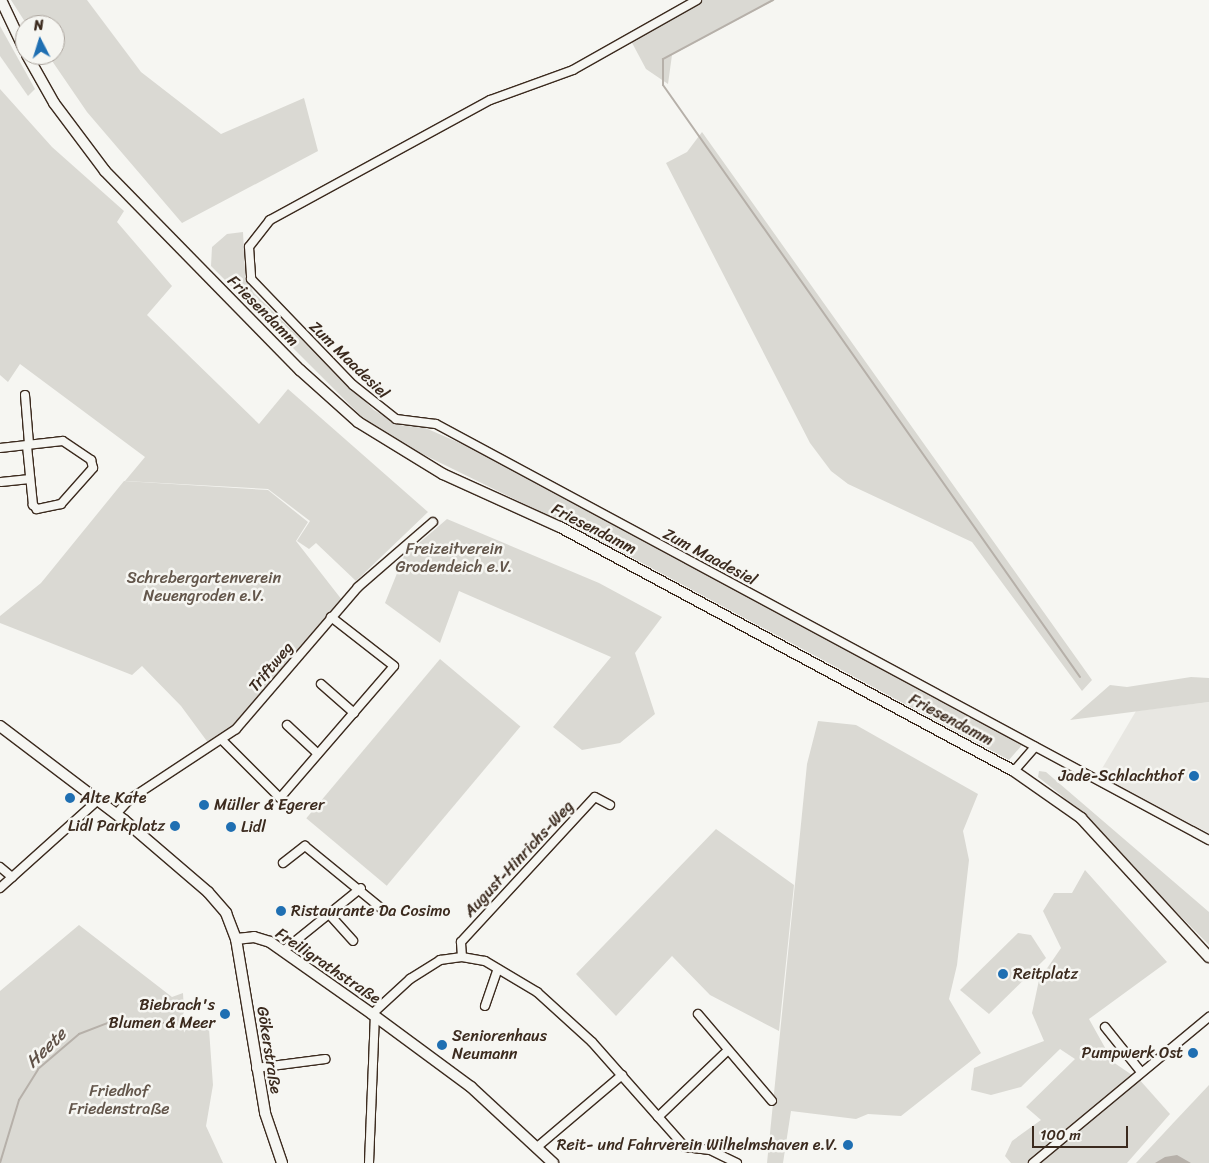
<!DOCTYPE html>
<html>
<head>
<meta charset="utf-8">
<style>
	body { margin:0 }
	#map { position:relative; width:1209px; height:1163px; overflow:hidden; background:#f6f6f2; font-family:Sriracha,sans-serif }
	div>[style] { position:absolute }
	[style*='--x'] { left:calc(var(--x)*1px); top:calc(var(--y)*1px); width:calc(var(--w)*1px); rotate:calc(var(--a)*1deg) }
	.built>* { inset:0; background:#e8e7e2 }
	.green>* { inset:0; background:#dad9d3; transform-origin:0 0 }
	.water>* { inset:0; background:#b6b0a9 }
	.stream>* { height:2px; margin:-1px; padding:0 1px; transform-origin:1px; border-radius:1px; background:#b6b0a9 }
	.roads { filter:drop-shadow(1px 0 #3b2a1e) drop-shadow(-1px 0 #3b2a1e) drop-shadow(0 1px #3b2a1e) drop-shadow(0 -1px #3b2a1e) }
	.street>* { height:8px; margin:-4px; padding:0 4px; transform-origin:4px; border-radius:4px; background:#f6f6f2 }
	.secondary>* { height:10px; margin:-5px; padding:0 5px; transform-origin:5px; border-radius:5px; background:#f6f6f2 }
	.dots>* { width:14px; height:14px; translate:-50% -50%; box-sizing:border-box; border:2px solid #f6f6f2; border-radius:50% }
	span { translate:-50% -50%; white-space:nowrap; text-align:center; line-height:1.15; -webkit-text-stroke:5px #f6f6f2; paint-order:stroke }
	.street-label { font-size:16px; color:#3b2a1e }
	.park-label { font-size:16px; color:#63564b }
	.poi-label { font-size:16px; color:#3b2a1e }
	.right { translate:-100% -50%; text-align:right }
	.left { translate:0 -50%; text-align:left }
	.water-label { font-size:18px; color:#605248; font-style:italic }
	.north { position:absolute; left:15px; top:15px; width:50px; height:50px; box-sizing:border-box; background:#f6f6f2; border:1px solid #aba49d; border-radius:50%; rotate:355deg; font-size:14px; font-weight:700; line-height:20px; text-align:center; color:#3b2a1e }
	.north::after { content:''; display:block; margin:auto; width:18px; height:22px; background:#1f6fb2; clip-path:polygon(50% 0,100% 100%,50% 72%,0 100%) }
	.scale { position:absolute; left:1032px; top:1126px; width:96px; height:22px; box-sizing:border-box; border:2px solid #3b2a1e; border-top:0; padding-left:6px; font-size:15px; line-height:18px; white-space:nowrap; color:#3b2a1e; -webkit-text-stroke:4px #f6f6f2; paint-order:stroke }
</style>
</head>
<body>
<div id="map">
	<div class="built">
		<i style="clip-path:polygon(1209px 702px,1209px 833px,1097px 777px,1136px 711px)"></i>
	</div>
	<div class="green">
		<i style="clip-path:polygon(11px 0,87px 0,141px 72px,221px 134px,304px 98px,318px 151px,182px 223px,87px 112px,48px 55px,55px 55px,55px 25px,27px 25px)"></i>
		<i style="clip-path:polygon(703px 0,775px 0,672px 55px,668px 84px,646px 69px,630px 39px)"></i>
		<i style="clip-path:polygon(0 26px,35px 89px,28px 96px,0 56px)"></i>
		<i style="clip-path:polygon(0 89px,52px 147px,124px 211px,117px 222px,172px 286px,147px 315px,259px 424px,288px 389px,428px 512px,356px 581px,316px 543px,309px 549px,297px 541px,310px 521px,268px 489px,125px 481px,145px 457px,20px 364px,8px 382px,0 375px)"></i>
		<i style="clip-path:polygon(702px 132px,1092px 680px,1082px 691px,972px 542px,848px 484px,831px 471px,810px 443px,666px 163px,687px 152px)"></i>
		<i style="clip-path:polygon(243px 232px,245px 270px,253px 292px,374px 410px,399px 425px,423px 427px,476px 450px,1022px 745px,1009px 760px,618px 550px,402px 444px,363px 418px,211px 266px,212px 247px,227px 234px)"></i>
		<i style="clip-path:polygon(124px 481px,268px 490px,308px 522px,296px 541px,342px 600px,224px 735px,209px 744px,181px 706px,142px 666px,132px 675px,0 623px,0 616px,41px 583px)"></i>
		<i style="clip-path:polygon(447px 519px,599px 583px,662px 617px,635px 653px,655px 714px,620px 743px,582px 750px,553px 727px,611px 657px,459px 591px,440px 643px,385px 603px,404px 556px)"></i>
		<i style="left:440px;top:659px;width:105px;height:208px;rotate:40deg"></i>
		<i style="clip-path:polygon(1191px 677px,1209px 678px,1209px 702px,1070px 720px,1110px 685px,1127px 687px)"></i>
		<i style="clip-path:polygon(818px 721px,856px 725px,978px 794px,963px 831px,969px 860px,957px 965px,949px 999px,981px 1053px,901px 1116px,868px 1114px,856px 1119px,791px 1111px,783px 1163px,767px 1163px,807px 764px)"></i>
		<i style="clip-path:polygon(1039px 771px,1046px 772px,1209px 912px,1209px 945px,1061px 795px,1038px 777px)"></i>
		<i style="clip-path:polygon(716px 829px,794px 885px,779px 1031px,710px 995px,672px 956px,616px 1016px,576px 974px)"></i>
		<i style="clip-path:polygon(1085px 870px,1167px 962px,1089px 1019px,1113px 1062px,1132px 1075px,1029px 1163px,1011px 1163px,1005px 1156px,1012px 1141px,1041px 1120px,1026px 1107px,1075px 1059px,1060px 1049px,1021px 1087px,991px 1095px,971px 1090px,974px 1068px,1044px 1041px,1032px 1013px,1039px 980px,1061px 948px,1043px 911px,1054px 893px,1072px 893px)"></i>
		<i style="clip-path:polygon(79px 925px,172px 997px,183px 993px,184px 1012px,176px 1029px,209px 1029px,213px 1085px,206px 1126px,223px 1163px,0 1163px,0 991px)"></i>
		<i style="clip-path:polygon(1018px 933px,1031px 935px,1046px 958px,989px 1014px,960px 990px)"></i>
		<i style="clip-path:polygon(1138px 1078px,1170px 1114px,1127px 1163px,1037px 1163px)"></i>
		<i style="clip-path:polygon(1209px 1085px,1209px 1163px,1136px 1163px,1176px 1120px)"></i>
	</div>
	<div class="water">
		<i style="clip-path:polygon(1177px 1155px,1191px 1163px,1155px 1163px,1165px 1157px)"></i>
	</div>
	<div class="stream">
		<i style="--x:773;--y:0;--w:125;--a:151.8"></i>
		<i style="--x:663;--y:59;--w:26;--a:90"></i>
		<i style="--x:663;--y:85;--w:724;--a:54.84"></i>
		<i style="--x:0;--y:1163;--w:66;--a:-73.2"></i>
		<i style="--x:19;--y:1100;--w:36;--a:-58"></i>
		<i style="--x:38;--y:1069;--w:54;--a:-40.5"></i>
		<i style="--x:79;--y:1034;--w:33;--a:-21"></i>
		<i style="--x:110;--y:1022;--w:56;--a:1"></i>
	</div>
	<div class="roads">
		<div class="street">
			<i style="--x:697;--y:0;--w:142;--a:150.6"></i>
			<i style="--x:573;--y:70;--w:88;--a:160.1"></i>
			<i style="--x:490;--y:100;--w:251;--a:151.4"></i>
			<i style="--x:270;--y:220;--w:34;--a:128"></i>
			<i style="--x:249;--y:247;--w:32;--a:86"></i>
			<i style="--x:251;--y:279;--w:147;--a:46.1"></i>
			<i style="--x:353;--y:385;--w:55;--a:38.3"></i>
			<i style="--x:396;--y:419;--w:40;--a:7.1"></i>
			<i style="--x:436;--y:424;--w:878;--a:28.29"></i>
			<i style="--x:25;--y:395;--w:49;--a:85.3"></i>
			<i style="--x:0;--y:448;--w:63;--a:-6.3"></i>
			<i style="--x:63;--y:441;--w:34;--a:34"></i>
			<i style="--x:91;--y:460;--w:8;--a:76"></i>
			<i style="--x:93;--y:468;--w:48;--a:131.6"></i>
			<i style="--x:61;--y:504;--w:25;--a:168"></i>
			<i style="--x:37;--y:509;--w:6;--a:-135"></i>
			<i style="--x:33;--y:505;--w:59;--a:-95.8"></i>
			<i style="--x:1;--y:482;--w:29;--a:-6"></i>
			<i style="--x:321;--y:684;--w:44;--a:41.3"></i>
			<i style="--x:287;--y:725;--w:42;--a:43.1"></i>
			<i style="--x:223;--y:741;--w:81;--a:45"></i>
			<i style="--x:280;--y:798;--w:174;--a:-49.2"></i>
			<i style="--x:394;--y:666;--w:80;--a:-142.1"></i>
			<i style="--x:1014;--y:771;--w:32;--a:-49"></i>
			<i style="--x:116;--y:814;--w:21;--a:-47"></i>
			<i style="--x:130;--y:799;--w:127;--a:-33.4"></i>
			<i style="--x:236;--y:729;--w:187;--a:-49.3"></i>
			<i style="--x:358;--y:587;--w:99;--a:-40.9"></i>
			<i style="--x:283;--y:863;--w:28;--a:-38"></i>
			<i style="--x:305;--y:846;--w:99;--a:39.3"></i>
			<i style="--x:0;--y:867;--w:16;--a:40"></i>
			<i style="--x:0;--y:888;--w:132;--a:-41.9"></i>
			<i style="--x:329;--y:914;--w:36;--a:48"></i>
			<i style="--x:283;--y:951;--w:100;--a:-38.9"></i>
			<i style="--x:462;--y:957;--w:15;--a:-94"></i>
			<i style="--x:461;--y:942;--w:197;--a:-47.3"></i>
			<i style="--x:595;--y:797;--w:17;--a:28"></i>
			<i style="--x:485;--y:1006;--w:39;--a:-71"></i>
			<i style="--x:372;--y:1014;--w:52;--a:-42.6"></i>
			<i style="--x:410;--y:979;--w:36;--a:-32"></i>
			<i style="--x:440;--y:960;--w:22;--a:-8"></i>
			<i style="--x:462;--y:957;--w:23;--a:10"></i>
			<i style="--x:485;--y:961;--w:61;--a:30.8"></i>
			<i style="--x:537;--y:992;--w:74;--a:42.3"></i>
			<i style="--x:592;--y:1042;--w:140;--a:48.5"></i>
			<i style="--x:685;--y:1147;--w:25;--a:7"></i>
			<i style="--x:710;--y:1150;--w:30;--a:26"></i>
			<i style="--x:698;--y:1014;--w:114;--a:49.6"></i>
			<i style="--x:1105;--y:1027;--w:58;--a:51.3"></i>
			<i style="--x:256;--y:1068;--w:70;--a:-7.4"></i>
			<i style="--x:658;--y:1117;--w:95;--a:-43.7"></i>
			<i style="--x:536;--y:1148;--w:113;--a:-40.3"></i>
			<i style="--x:369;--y:1163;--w:148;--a:-87.7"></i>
			<i style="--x:1033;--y:1163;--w:229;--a:-39.7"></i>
		</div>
		<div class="secondary">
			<i style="--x:1;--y:0;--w:56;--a:64.8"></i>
			<i style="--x:27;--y:55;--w:55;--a:60.6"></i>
			<i style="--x:54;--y:103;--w:85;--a:53.1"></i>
			<i style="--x:105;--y:171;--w:279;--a:45.6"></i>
			<i style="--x:300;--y:370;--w:78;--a:41.9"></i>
			<i style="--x:358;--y:422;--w:100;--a:31.5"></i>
			<i style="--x:443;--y:474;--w:128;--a:24.4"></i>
			<i style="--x:560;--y:527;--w:515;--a:28.26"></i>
			<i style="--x:1014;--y:771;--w:82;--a:35"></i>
			<i style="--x:1081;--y:818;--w:189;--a:47.4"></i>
			<i style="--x:0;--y:726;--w:156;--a:37.2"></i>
			<i style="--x:124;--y:820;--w:111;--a:40.6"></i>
			<i style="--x:208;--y:892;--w:28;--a:49"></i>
			<i style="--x:226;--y:913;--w:28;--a:69"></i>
			<i style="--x:236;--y:939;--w:176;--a:80.5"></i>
			<i style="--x:265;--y:1113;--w:53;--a:71.2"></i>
			<i style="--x:236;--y:939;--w:18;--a:-6"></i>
			<i style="--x:254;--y:937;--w:17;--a:17"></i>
			<i style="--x:270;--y:942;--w:125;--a:35.2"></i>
			<i style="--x:372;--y:1014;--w:123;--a:36.4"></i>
			<i style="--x:471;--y:1087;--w:112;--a:42.8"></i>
		</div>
	</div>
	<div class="dots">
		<i style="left:1194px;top:776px;background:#1f6fb2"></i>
		<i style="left:70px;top:798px;background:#1f6fb2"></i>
		<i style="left:204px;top:805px;background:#1f6fb2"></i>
		<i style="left:175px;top:826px;background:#1f6fb2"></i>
		<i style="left:231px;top:827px;background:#1f6fb2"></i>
		<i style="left:281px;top:911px;background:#1f6fb2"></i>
		<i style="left:1003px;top:974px;background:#1f6fb2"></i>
		<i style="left:225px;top:1014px;background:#1f6fb2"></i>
		<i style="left:442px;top:1045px;background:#1f6fb2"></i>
		<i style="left:1193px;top:1053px;background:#1f6fb2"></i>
		<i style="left:848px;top:1145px;background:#1f6fb2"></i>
	</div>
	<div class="street-label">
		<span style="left:263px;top:311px;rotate:45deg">Friesendamm</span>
		<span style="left:349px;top:360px;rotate:44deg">Zum Maadesiel</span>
		<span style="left:594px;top:529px;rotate:27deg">Friesendamm</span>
		<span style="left:710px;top:557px;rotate:28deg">Zum Maadesiel</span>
		<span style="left:271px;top:667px;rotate:-50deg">Triftweg</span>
		<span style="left:951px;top:720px;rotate:28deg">Friesendamm</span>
		<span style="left:519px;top:859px;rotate:-47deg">August-Hinrichs-Weg</span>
		<span style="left:328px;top:966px;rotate:34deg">Freiligrathstraße</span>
		<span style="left:269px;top:1050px;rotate:81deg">Gökerstraße</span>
	</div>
	<div class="park-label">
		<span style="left:454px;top:558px">Freizeitverein<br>Grodendeich e.V.</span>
		<span style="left:204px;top:587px">Schrebergartenverein<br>Neuengroden e.V.</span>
		<span style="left:119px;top:1100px">Friedhof<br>Friedenstraße</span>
	</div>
	<div class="poi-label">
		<span class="right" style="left:1184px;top:776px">Jade-Schlachthof</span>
		<span class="left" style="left:80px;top:798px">Alte Kate</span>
		<span class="left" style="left:214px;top:805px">Müller &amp; Egerer</span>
		<span class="right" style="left:165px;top:826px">Lidl Parkplatz</span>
		<span class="left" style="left:241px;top:827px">Lidl</span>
		<span class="left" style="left:291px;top:911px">Ristaurante Da Cosimo</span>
		<span class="left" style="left:1013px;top:974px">Reitplatz</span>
		<span class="right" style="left:215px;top:1014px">Biebrach's<br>Blumen &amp; Meer</span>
		<span class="left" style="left:452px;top:1045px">Seniorenhaus<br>Neumann</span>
		<span class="right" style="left:1183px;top:1053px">Pumpwerk Ost</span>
		<span class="right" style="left:838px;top:1145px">Reit- und Fahrverein Wilhelmshaven e.V.</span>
	</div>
	<div class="water-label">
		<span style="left:46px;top:1048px;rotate:-44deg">Heete</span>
	</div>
	<div class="north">N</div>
	<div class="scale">100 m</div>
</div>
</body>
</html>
